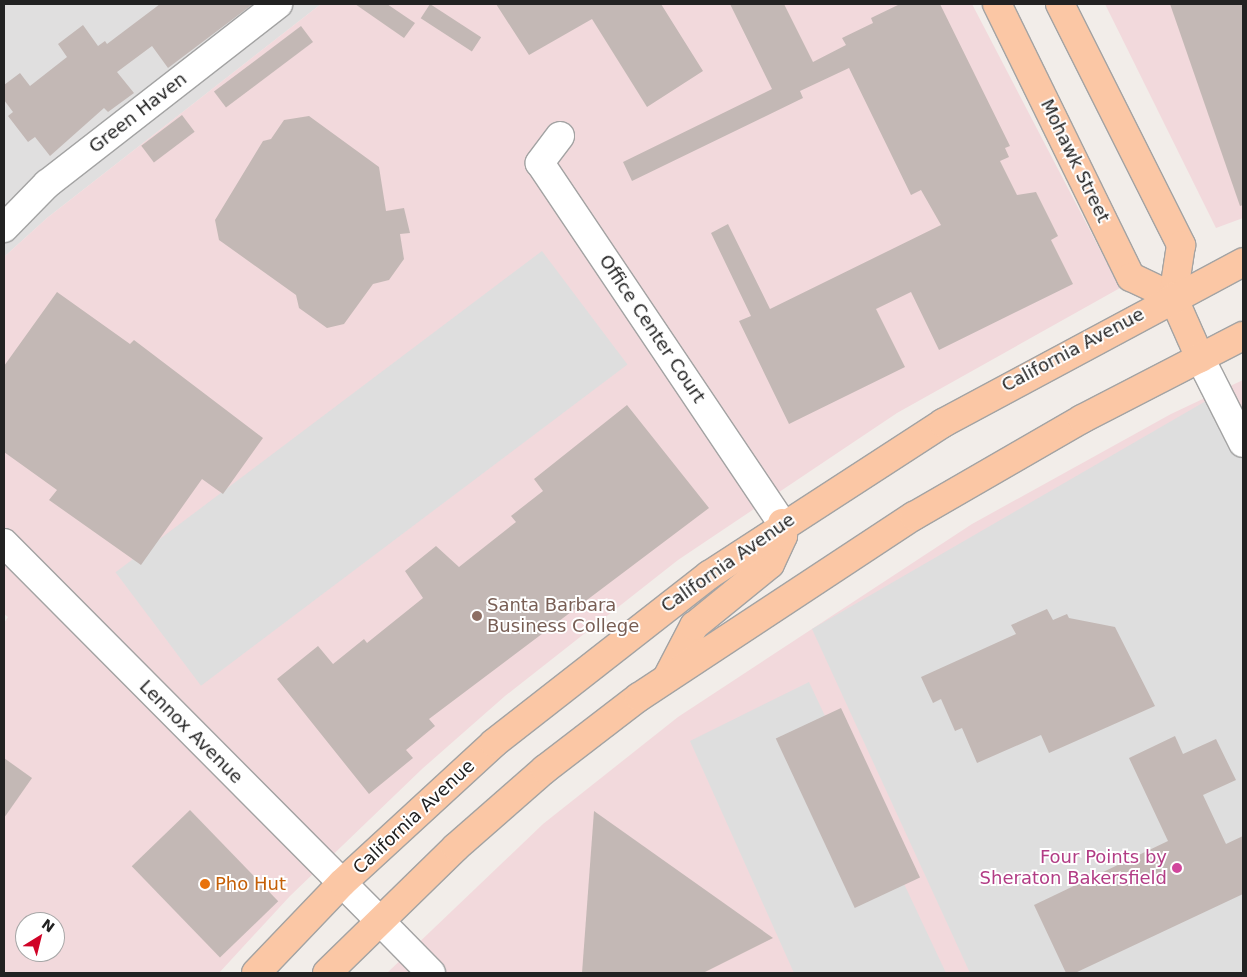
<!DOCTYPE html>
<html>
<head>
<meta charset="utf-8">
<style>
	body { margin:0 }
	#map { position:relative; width:1247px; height:977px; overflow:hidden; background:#f2ede9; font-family:"DejaVu Sans",sans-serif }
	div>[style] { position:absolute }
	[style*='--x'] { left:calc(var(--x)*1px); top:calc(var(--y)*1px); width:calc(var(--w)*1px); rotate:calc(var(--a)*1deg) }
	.residential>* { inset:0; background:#e0dfdf }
	.commercial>* { inset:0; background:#f2d9dc }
	.parking>* { inset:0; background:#dedede; transform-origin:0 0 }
	.building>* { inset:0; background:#c3b8b5; transform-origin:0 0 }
	.roads { filter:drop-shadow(1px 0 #a3a3a3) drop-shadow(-1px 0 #a3a3a3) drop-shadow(0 1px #a3a3a3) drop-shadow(0 -1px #a3a3a3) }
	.minor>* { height:28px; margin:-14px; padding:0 14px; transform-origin:14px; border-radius:14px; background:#fff }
	.tertiary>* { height:28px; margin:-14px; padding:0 14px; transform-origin:14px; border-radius:14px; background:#fff }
	.primary>* { height:28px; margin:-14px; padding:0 14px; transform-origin:14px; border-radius:14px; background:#fbc7a5 }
	.dots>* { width:14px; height:14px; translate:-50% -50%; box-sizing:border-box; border:2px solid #fff; border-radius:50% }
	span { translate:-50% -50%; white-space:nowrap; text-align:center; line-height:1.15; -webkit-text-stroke:4px #fff; paint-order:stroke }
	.street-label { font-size:18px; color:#222 }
	.education-label { font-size:18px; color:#785e54 }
	.left { translate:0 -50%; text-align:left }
	.hotel-label { font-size:18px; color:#b23c85 }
	.right { translate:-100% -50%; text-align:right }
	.food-label { font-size:18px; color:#c56008 }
	.frame { position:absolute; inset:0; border:5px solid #222; pointer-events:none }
	.north { position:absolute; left:15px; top:912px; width:50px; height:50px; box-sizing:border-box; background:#fff; border:1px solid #a7a7a7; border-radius:50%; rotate:36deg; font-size:14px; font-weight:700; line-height:20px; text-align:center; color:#222 }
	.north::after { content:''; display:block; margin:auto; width:18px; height:22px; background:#d00327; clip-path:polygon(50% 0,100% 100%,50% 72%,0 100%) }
</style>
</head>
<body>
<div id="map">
	<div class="residential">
		<i style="clip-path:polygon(4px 4px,321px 4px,47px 218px,4px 257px)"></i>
	</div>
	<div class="commercial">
		<i style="clip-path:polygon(evenodd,321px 4px,972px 4px,1120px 288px,897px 413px,678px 560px,505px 696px,422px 769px,290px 896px,219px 973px,4px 973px,4px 623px,8px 617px,4px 614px,4px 257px,47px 218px,321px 4px,25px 922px,55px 922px,55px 952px,25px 952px,25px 922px)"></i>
		<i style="clip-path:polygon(1105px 4px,1243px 4px,1243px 218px,1216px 228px)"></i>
		<i style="clip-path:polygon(1243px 380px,1243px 973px,387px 973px,543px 824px,678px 717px,972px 524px,1171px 414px)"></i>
	</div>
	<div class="parking">
		<i style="left:542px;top:251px;width:142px;height:534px;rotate:53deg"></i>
		<i style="clip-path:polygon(1218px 394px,1243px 442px,1243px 973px,970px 973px,812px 629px)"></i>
		<i style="clip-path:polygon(809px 682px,946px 973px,794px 973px,690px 741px)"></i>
	</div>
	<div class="building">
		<i style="clip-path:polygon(160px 4px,253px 4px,168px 68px,152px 46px,117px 72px,134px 93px,108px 112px,104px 108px,50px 156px,35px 137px,28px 142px,8px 116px,13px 112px,4px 100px,4px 85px,20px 73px,30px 86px,67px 57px,58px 44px,83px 25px,98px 46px,105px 41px,107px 44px)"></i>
		<i style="clip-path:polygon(355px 4px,387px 4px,415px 23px,404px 38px)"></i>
		<i style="left:430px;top:4px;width:61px;height:17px;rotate:33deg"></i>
		<i style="clip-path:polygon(496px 4px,661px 4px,703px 71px,647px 107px,592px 19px,529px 55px)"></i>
		<i style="clip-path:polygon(730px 4px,784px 4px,813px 62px,846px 45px,842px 38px,873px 23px,871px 18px,900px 4px,940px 4px,1010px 146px,1005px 148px,1009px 157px,1000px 161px,1017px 195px,1036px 192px,1058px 236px,1051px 240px,1073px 284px,939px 350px,911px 292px,876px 309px,905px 367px,789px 424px,739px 321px,751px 316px,711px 233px,728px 224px,770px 309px,941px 225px,921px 190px,911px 195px,849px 68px,800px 91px,803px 98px,632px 181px,623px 162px,772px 89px)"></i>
		<i style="clip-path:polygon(1170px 4px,1243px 4px,1243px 205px,1240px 206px)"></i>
		<i style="left:301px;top:26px;width:20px;height:109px;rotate:53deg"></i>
		<i style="left:182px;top:115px;width:21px;height:51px;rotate:53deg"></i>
		<i style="clip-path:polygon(309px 116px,379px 167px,386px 211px,404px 208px,410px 233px,400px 234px,404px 259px,389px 280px,373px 284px,344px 324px,327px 328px,299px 308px,296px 295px,219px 240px,215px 220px,263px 141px,271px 139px,284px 120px)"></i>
		<i style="clip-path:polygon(57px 292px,130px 344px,134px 340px,263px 438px,223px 494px,202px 479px,141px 565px,49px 500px,57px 490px,4px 452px,4px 366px)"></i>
		<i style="clip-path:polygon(627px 405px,709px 508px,429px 719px,435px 726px,406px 750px,413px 758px,369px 794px,277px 679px,318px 646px,333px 664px,364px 639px,367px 643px,423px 598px,405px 571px,436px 546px,459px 567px,516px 522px,511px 516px,543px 491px,534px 479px)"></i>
		<i style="clip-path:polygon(1047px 609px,1053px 620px,1067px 614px,1069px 618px,1115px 627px,1155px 706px,1049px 753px,1041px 735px,977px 763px,962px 728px,955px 731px,941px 699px,933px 703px,921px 677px,1016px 634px,1011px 625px)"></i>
		<i style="left:841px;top:708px;width:187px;height:72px;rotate:65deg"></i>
		<i style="clip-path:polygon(1175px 736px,1183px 754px,1216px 739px,1236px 780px,1203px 795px,1226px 844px,1243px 836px,1243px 894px,1075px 973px,1066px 973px,1034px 905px,1168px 841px,1129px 758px)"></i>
		<i style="clip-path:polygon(4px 758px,32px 778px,4px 818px)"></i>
		<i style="left:190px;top:810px;width:127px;height:81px;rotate:46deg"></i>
		<i style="clip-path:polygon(594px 811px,773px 938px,703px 973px,582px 973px)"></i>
	</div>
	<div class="roads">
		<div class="minor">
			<i style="--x:560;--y:136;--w:34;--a:127"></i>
			<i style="--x:540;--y:163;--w:434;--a:56.1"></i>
			<i style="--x:4;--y:228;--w:62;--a:-45.7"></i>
			<i style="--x:47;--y:184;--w:293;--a:-37.9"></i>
			<i style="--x:1200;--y:358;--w:95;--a:63.2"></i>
			<i style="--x:379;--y:920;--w:74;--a:45.5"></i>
		</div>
		<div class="tertiary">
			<i style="--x:4;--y:543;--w:532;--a:45.15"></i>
		</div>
		<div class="primary">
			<i style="--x:997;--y:4;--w:304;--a:63.9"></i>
			<i style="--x:1131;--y:277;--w:47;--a:25.5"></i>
			<i style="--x:1060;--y:4;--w:270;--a:63.3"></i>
			<i style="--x:1181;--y:245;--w:53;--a:98.7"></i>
			<i style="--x:1173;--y:297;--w:67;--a:66.1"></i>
			<i style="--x:667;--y:678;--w:59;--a:-62.6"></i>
			<i style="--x:694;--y:626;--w:98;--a:-39.2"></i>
			<i style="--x:770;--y:564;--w:31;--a:-65"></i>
			<i style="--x:783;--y:536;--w:13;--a:-94"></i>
			<i style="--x:256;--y:973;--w:124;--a:-46.3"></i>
			<i style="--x:342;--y:883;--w:207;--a:-42.6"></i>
			<i style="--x:494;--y:743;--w:273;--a:-38"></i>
			<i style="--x:709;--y:575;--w:279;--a:-33"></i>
			<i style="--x:943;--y:423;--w:340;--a:-28.2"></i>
			<i style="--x:327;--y:973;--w:180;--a:-44.3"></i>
			<i style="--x:456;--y:847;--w:118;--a:-41.2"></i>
			<i style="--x:545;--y:769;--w:118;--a:-37.5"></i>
			<i style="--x:639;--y:697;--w:329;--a:-33.4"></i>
			<i style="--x:914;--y:516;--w:194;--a:-30"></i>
			<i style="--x:1082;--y:419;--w:181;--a:-27.3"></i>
		</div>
	</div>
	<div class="dots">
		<i style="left:477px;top:616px;background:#8d6e63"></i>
		<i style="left:1177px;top:868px;background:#d1479c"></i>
		<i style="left:205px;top:884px;background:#e8710a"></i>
	</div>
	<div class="street-label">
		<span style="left:138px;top:113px;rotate:-38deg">Green Haven</span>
		<span style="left:1075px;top:161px;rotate:64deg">Mohawk Street</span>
		<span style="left:652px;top:329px;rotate:56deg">Office Center Court</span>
		<span style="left:1073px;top:350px;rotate:-28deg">California Avenue</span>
		<span style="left:728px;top:563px;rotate:-35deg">California Avenue</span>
		<span style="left:191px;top:732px;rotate:45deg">Lennox Avenue</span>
		<span style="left:414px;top:817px;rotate:-43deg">California Avenue</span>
	</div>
	<div class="education-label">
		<span class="left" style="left:487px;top:616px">Santa Barbara<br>Business College</span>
	</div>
	<div class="hotel-label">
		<span class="right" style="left:1167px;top:868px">Four Points by<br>Sheraton Bakersfield</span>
	</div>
	<div class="food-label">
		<span class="left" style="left:215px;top:884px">Pho Hut</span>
	</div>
	<div class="frame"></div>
	<div class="north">N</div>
</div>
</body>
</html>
